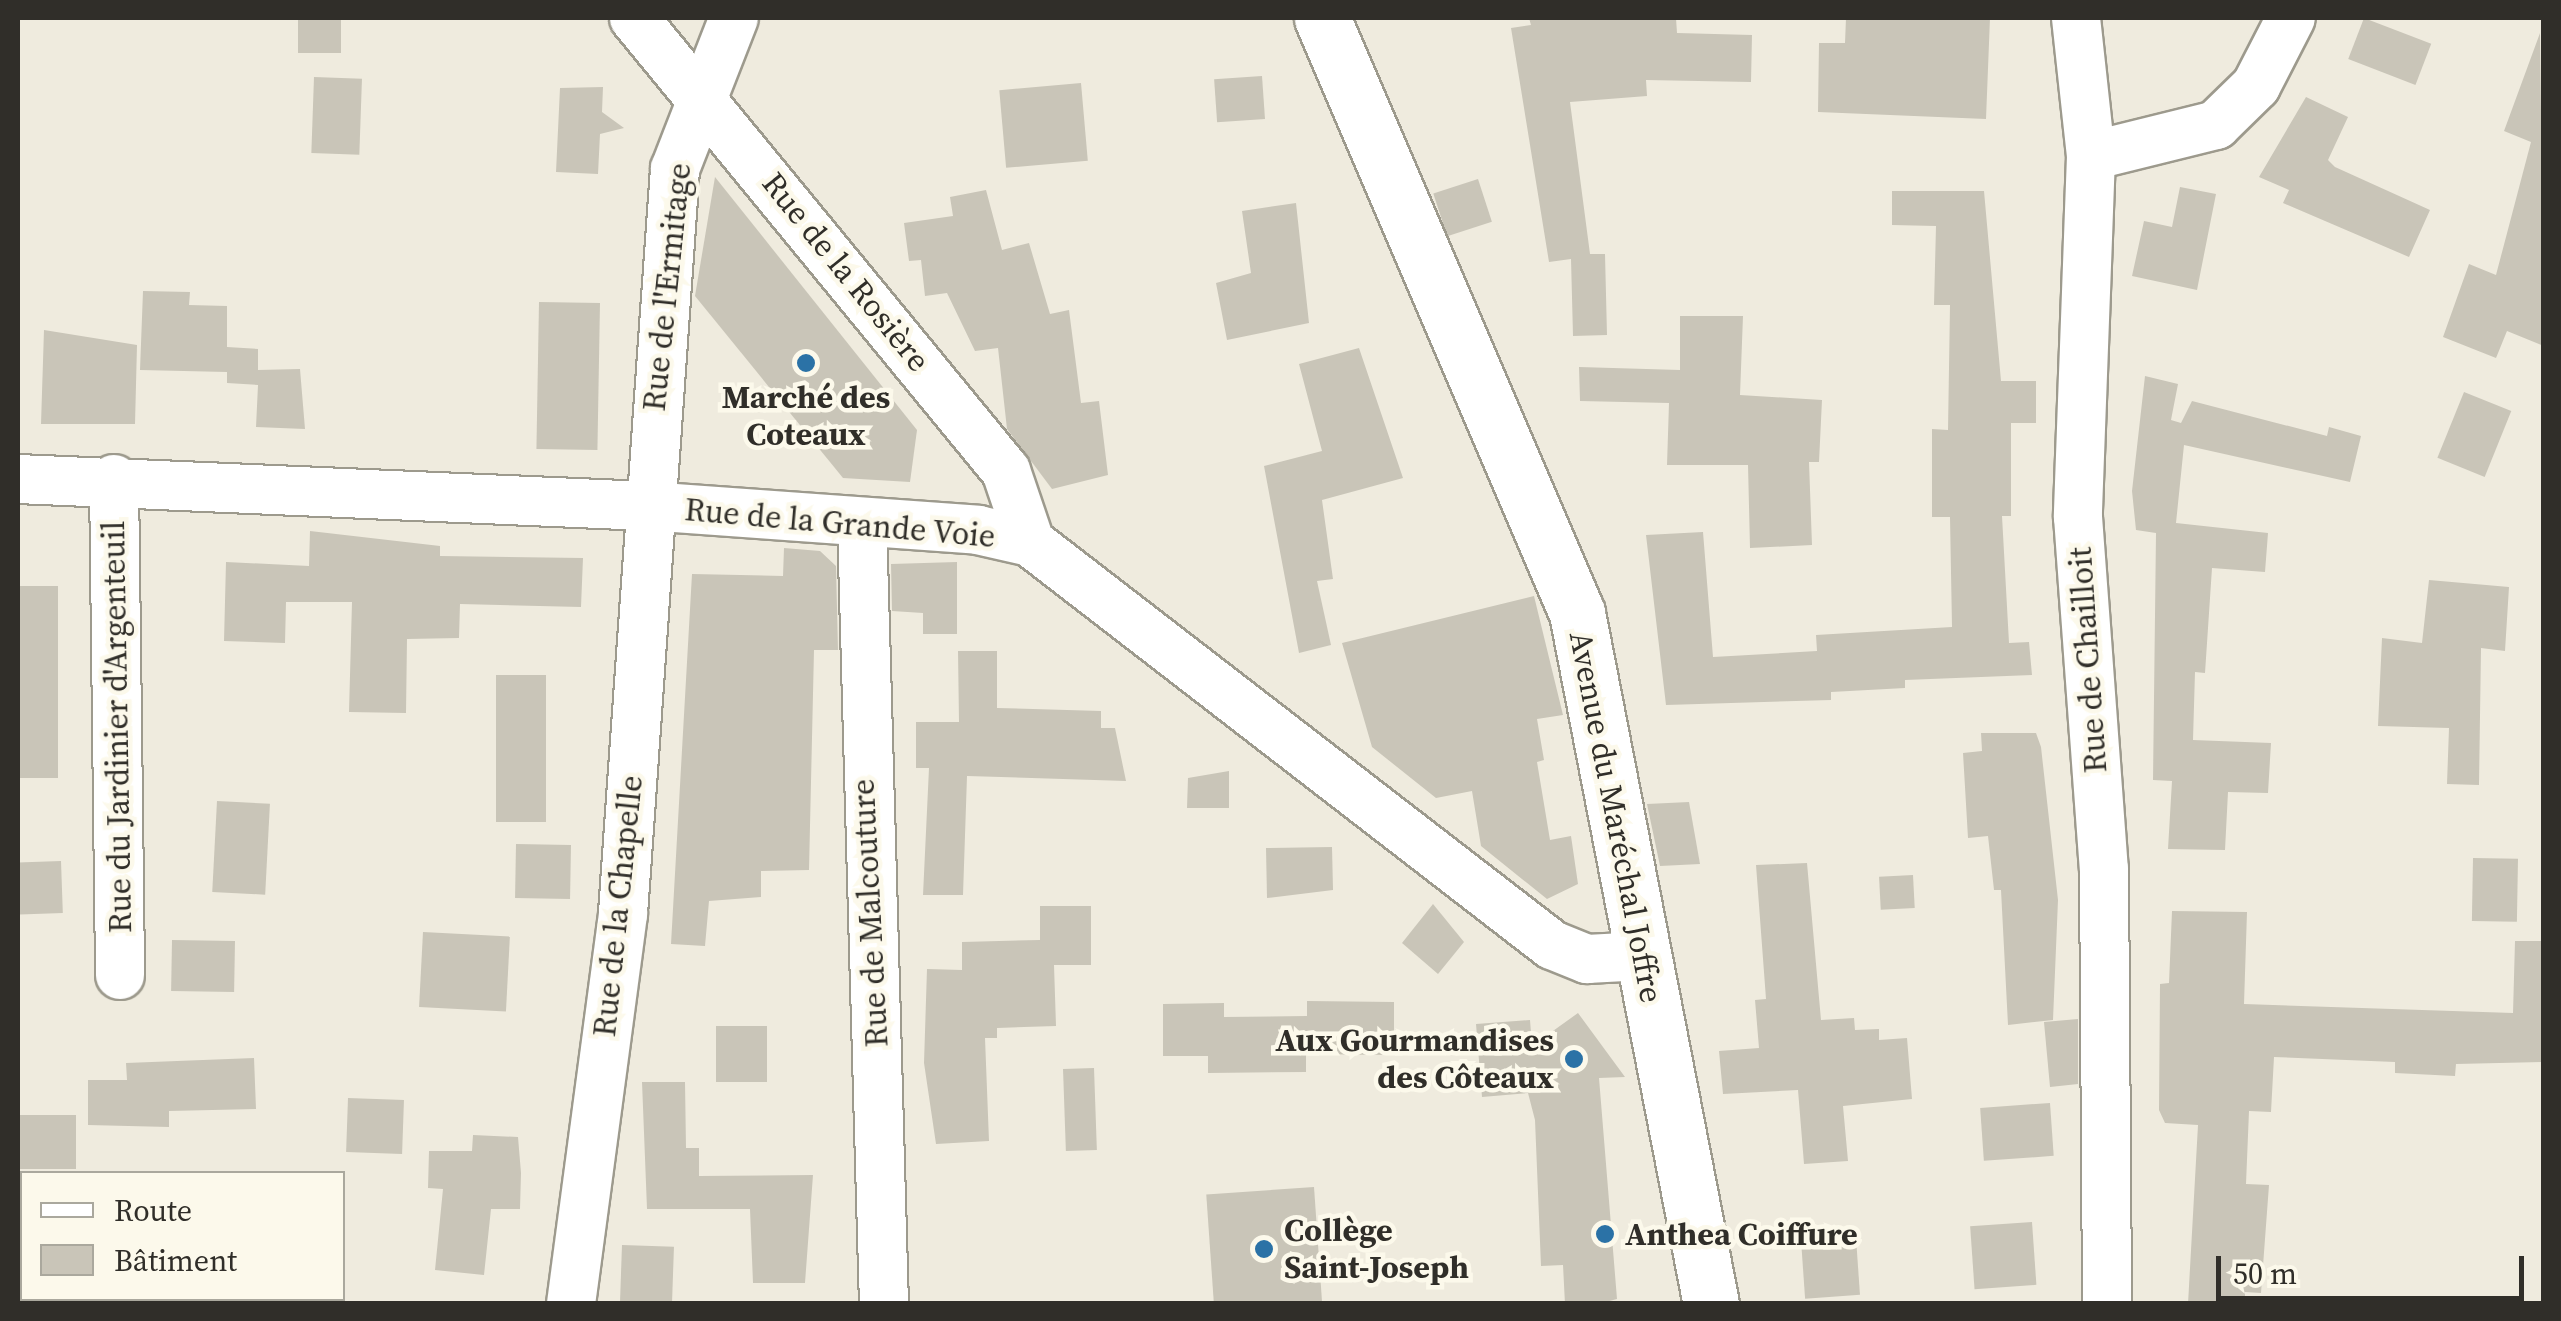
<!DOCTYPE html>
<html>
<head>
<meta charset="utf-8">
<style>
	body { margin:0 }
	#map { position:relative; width:2561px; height:1321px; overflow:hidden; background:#efebde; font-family:"Source Serif 4",serif }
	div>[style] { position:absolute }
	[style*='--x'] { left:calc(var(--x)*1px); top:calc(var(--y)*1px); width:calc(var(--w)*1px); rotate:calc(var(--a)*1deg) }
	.building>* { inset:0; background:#c9c5b8; transform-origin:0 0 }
	.roads { filter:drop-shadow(2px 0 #9d9a8d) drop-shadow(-2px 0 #9d9a8d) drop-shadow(0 2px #9d9a8d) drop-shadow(0 -2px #9d9a8d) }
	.street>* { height:48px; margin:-24px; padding:0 24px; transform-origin:24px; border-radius:24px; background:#fff }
	.secondary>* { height:55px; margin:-27.5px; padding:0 27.5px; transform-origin:27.5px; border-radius:27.5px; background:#fff }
	.dots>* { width:28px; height:28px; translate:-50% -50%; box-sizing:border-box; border:5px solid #fcf9eb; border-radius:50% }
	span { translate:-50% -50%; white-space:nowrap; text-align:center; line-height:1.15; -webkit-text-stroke:9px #fcf9eb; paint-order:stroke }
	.street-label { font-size:32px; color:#302e29 }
	.poi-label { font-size:32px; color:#302e29; font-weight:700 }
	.right { translate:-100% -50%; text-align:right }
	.left { translate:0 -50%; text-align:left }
	.frame { position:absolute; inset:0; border:20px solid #302e29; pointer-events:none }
	.legend { position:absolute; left:20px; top:1171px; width:325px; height:130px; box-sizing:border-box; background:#fcf9eb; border:2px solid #aaa89d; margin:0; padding:12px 18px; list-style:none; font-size:30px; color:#302e29 }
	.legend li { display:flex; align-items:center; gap:20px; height:50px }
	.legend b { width:50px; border:2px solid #aaa89d }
	.scale { position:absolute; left:2216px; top:1256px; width:308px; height:45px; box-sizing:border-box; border:5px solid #302e29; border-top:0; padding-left:12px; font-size:30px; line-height:35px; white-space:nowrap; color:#302e29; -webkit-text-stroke:8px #fcf9eb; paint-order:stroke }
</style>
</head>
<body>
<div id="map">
	<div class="building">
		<i style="left:298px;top:18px;width:43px;height:35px"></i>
		<i style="clip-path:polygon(1529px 18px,1676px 18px,1677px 33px,1752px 35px,1751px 82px,1646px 80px,1647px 96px,1570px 102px,1590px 254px,1605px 254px,1607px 335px,1573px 336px,1571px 259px,1549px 262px,1511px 28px,1531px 25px)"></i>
		<i style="clip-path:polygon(1846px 18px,1990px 18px,1986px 119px,1818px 112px,1819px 43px,1845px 43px)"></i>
		<i style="left:2364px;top:18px;width:72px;height:44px;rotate:21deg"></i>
		<i style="clip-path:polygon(2540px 33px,2544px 346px,2507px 331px,2496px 358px,2443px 337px,2469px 264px,2496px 275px,2531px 142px,2504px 131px)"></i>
		<i style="left:1262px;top:76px;width:43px;height:48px;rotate:86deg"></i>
		<i style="left:314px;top:77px;width:48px;height:76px;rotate:2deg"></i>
		<i style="left:1081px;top:83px;width:78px;height:82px;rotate:85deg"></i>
		<i style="clip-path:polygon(603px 87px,602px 112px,624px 128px,600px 134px,598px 174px,556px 172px,560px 88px)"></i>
		<i style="clip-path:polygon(2306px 97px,2348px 117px,2328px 160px,2335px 167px,2430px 210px,2409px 257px,2283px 203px,2289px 190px,2259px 177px)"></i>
		<i style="clip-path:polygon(715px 177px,917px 430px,910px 482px,843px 478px,695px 296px)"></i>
		<i style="left:1478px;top:179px;width:45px;height:47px;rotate:72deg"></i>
		<i style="clip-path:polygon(2180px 187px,2216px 194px,2197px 290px,2132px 276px,2144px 221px,2172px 227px)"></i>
		<i style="clip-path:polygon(986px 190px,1002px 250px,1029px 243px,1050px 314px,1069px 310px,1081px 403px,1099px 401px,1108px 475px,1052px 489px,1007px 429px,998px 348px,975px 351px,947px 293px,925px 296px,921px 260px,909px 261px,904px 223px,953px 216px,950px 197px)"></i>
		<i style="clip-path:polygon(1892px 191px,1984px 191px,2001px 381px,2036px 381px,2036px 423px,2011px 423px,2011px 516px,2002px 516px,2009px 643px,2029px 642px,2032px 675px,1905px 680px,1905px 688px,1831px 692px,1831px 700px,1666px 705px,1646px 535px,1703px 532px,1713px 657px,1817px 651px,1816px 635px,1952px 627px,1950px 517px,1932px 517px,1932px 429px,1948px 430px,1950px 305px,1934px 305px,1936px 226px,1892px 225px)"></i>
		<i style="clip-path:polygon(1296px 203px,1309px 323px,1227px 340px,1216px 283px,1251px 273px,1242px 211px)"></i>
		<i style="clip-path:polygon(143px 291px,190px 292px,189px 305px,227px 306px,227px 347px,258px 349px,258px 370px,300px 369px,305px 429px,256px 427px,258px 385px,227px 383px,227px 372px,140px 370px)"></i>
		<i style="left:539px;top:302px;width:61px;height:147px;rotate:1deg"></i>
		<i style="clip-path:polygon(1680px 316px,1743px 316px,1740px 395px,1822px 400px,1819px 462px,1809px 462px,1812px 545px,1750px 548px,1748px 465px,1667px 465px,1669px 403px,1580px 401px,1579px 367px,1680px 370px)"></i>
		<i style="clip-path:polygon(44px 330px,137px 345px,135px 424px,41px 424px)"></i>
		<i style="clip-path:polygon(1359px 348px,1403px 478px,1322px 500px,1333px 579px,1317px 581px,1331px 645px,1299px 653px,1264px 466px,1322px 451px,1299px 364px)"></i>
		<i style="clip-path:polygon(2145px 376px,2178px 384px,2171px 420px,2181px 423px,2192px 401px,2327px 436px,2329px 427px,2361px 436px,2350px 482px,2184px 445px,2176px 523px,2268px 533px,2265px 572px,2212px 568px,2205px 673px,2195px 672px,2193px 740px,2271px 743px,2268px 793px,2228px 792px,2225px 850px,2168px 849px,2172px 781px,2153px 780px,2156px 533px,2136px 530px,2132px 491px)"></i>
		<i style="left:2464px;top:392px;width:51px;height:71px;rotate:22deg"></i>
		<i style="clip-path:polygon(310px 531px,440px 546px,440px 556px,583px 558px,581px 607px,460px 604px,459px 638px,407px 639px,406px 713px,349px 712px,352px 602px,286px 602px,285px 643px,224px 641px,226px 562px,309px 566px)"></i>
		<i style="clip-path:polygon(784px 548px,820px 551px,836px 566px,838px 650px,814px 650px,809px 870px,761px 871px,761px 897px,709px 901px,705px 946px,671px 944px,692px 574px,783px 576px)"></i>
		<i style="clip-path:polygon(957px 562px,957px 634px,923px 634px,923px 613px,892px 611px,891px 564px)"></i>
		<i style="clip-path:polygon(2429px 580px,2509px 587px,2505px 651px,2481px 648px,2479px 785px,2447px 784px,2449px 728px,2378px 726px,2382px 638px,2422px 643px)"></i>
		<i style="left:18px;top:586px;width:40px;height:192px"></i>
		<i style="clip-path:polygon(1534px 596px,1563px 715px,1537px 719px,1544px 760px,1537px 762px,1550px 840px,1571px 836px,1578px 884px,1547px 899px,1481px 846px,1472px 791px,1436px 798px,1372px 747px,1342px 643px)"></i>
		<i style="clip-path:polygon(958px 651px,997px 651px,997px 708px,1101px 711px,1101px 728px,1115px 728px,1126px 781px,967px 776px,963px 895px,923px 895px,929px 768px,916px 768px,916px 722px,959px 722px)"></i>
		<i style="left:496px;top:675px;width:50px;height:147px"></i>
		<i style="clip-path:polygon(1981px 733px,2036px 733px,2041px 747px,2058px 900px,2053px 1020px,2008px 1025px,2001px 890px,1994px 890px,1988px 836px,1968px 838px,1963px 753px,1982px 751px)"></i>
		<i style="clip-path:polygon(1229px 771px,1229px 808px,1187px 808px,1188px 778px)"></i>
		<i style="left:217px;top:801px;width:53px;height:91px;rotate:3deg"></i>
		<i style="clip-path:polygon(1689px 802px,1700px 864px,1660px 866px,1647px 804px)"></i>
		<i style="left:516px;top:844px;width:55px;height:54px;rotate:1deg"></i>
		<i style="clip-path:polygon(1332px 847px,1333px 890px,1267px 898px,1266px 848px)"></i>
		<i style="left:2473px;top:858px;width:45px;height:63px;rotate:1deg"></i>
		<i style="left:61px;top:861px;width:52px;height:43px;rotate:88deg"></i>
		<i style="clip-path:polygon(1807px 863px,1821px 1020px,1854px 1018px,1855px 1030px,1879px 1029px,1879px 1040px,1907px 1038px,1912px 1099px,1843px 1106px,1848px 1161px,1804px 1164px,1798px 1090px,1723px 1094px,1719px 1051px,1759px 1048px,1755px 1000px,1766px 999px,1756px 865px)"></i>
		<i style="left:1913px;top:875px;width:33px;height:34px;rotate:87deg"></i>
		<i style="clip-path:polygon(1433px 904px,1464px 942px,1438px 974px,1402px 943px)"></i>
		<i style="clip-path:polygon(1040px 906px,1091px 906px,1091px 965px,1054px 965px,1056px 1026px,997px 1028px,997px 1038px,985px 1038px,989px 1141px,936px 1144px,924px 1063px,927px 969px,962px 970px,962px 942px,1040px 940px)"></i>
		<i style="clip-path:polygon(2172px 911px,2247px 912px,2244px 1004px,2513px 1013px,2515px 941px,2544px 941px,2544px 1062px,2456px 1064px,2455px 1076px,2395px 1073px,2395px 1062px,2274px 1057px,2271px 1112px,2249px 1111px,2246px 1184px,2269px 1185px,2261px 1293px,2245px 1292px,2245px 1304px,2188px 1304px,2198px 1125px,2165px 1123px,2159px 1110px,2160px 984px,2169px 983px)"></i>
		<i style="left:423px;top:932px;width:87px;height:75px;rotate:3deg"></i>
		<i style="left:172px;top:940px;width:63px;height:51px;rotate:1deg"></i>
		<i style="clip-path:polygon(1307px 1001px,1394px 1002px,1394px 1055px,1306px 1054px,1306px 1072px,1208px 1073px,1208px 1056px,1163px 1056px,1163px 1004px,1224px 1003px,1224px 1017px,1307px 1016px)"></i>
		<i style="clip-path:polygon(1578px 1013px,1625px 1077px,1599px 1078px,1617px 1299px,1598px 1304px,1565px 1304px,1563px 1265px,1541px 1266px,1535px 1120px,1528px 1093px,1482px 1097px,1476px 1024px,1530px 1020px,1532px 1046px)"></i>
		<i style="clip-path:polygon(2078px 1019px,2078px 1084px,2050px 1087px,2044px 1022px)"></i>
		<i style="left:716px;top:1026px;width:51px;height:56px"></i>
		<i style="clip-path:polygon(254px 1058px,256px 1109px,169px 1111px,169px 1127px,88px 1125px,88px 1080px,127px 1080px,126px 1063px)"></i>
		<i style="left:1094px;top:1068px;width:82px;height:31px;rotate:88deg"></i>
		<i style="clip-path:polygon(642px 1082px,685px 1082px,686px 1148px,699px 1148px,699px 1176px,813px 1175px,805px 1283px,753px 1283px,750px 1209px,647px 1209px)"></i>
		<i style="left:348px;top:1098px;width:56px;height:54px;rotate:2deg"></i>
		<i style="left:2050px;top:1103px;width:53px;height:70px;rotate:86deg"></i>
		<i style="left:18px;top:1115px;width:58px;height:54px"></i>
		<i style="clip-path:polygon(473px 1135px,518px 1137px,521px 1173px,520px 1209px,491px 1209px,484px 1275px,435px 1270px,443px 1189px,428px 1188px,429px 1151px,472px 1151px)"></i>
		<i style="left:1314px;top:1187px;width:117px;height:108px;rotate:86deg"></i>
		<i style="left:2032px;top:1222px;width:63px;height:62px;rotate:86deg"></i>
		<i style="left:1856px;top:1238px;width:57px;height:55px;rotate:86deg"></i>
		<i style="left:622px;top:1245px;width:52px;height:59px;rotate:2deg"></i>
	</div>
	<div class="roads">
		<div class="street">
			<i style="--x:634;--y:18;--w:586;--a:50.61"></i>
			<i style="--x:1006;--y:471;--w:75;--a:71.3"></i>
			<i style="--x:2076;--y:18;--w:139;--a:83.8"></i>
			<i style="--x:2091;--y:156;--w:361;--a:92.1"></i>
			<i style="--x:2078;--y:517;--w:353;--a:85.8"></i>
			<i style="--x:2104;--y:869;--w:435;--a:89.6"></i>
			<i style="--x:2091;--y:156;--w:129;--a:-13.9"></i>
			<i style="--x:2216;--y:125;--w:56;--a:-44.3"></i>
			<i style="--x:2256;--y:86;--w:76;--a:-62.8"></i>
			<i style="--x:18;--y:479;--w:630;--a:2.46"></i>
			<i style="--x:647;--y:506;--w:332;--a:4.1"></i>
			<i style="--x:978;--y:530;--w:53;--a:13"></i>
			<i style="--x:1030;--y:542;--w:659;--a:37.67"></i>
			<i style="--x:1552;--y:945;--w:38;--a:22"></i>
			<i style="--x:1587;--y:959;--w:56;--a:-3.1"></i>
			<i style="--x:114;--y:479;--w:496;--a:89.3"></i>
			<i style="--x:862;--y:523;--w:781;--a:88.39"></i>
			<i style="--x:571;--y:1304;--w:394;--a:-82.4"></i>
			<i style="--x:623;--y:913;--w:746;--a:-86"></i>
			<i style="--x:675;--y:169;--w:162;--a:-68.7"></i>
		</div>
		<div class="secondary">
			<i style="--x:1322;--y:18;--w:647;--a:66.8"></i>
			<i style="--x:1577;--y:613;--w:704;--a:79.03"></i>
		</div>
	</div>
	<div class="dots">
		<i style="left:806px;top:363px;background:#2b72a6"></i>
		<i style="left:1574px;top:1059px;background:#2b72a6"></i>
		<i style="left:1605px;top:1234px;background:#2b72a6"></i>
		<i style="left:1264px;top:1249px;background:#2b72a6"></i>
	</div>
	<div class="street-label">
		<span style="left:846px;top:272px;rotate:51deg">Rue de la Rosière</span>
		<span style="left:667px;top:287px;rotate:-84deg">Rue de l'Ermitage</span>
		<span style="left:840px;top:523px;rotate:5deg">Rue de la Grande Voie</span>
		<span style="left:2088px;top:660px;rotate:-94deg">Rue de Chailloit</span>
		<span style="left:117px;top:727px;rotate:-91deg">Rue du Jardinier d'Argenteuil</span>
		<span style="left:1616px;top:817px;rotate:79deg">Avenue du Maréchal Joffre</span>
		<span style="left:618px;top:906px;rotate:-84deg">Rue de la Chapelle</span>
		<span style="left:870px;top:913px;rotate:-93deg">Rue de Malcouture</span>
	</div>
	<div class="poi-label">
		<span style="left:806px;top:416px">Marché des<br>Coteaux</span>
		<span class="right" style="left:1554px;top:1059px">Aux Gourmandises<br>des Côteaux</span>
		<span class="left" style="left:1284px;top:1249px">Collège<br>Saint-Joseph</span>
		<span class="left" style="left:1625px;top:1234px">Anthea Coiffure</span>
	</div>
	<div class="frame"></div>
	<ul class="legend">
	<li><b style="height:12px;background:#fff"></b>Route</li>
	<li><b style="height:28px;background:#c9c5b8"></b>Bâtiment</li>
	</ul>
	<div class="scale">50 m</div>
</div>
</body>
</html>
